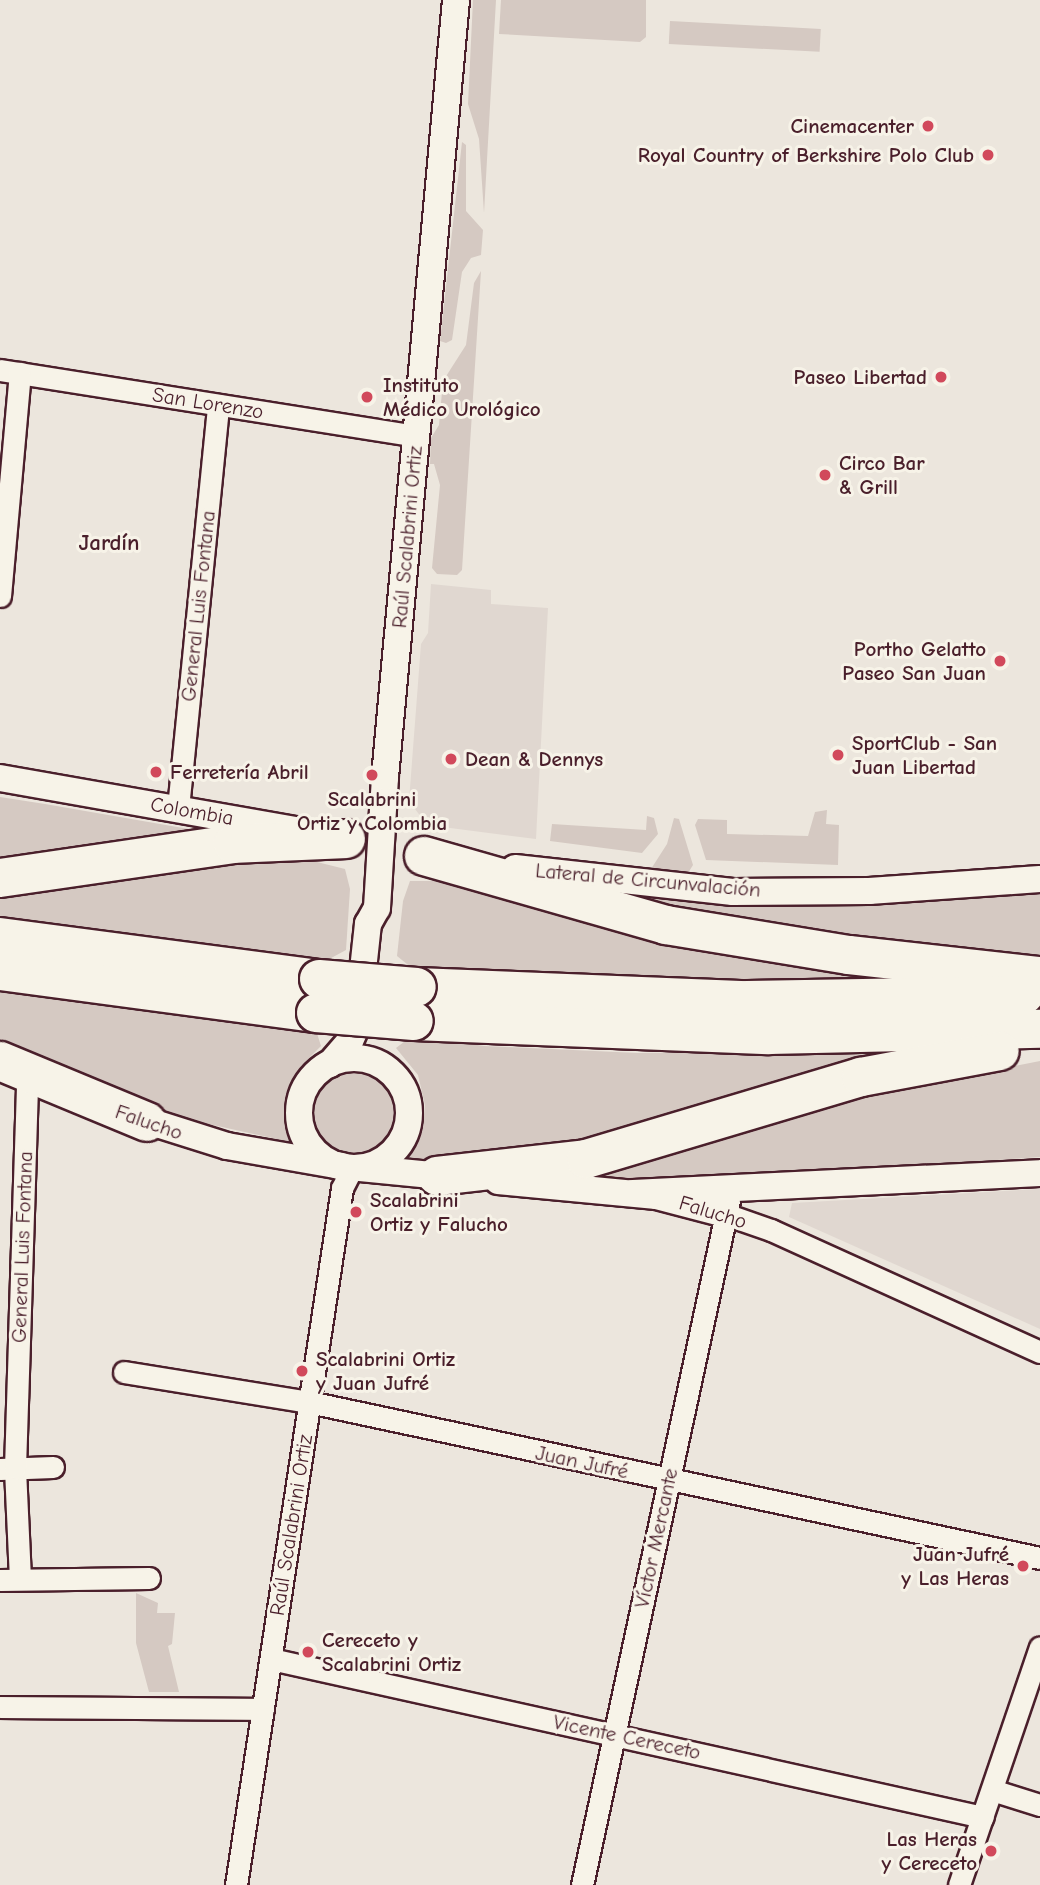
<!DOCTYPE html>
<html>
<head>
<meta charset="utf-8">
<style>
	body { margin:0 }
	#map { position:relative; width:1040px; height:1885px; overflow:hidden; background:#ece6dd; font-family:"Comic Neue",sans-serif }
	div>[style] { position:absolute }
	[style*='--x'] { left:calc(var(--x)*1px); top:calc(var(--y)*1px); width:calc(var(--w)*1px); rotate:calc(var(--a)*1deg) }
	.built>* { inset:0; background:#e0d7d0 }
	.green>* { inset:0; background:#d5c9c2; transform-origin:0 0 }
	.round { border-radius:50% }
	.roads { filter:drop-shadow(2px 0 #4a1f2b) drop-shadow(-2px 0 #4a1f2b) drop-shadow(0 2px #4a1f2b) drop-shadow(0 -2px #4a1f2b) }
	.minor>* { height:21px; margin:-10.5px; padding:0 10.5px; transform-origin:10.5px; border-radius:10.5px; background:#f7f3e8 }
	.tertiary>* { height:26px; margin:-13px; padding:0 13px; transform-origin:13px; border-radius:13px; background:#f7f3e8 }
	.tertiary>.ring { margin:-13px; padding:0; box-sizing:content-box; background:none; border:26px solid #f7f3e8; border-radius:50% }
	.motorway>* { height:38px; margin:-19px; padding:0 19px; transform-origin:19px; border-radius:19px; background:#f7f3e8 }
	.bridges { filter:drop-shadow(2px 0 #4a1f2b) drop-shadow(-2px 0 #4a1f2b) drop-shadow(0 2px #4a1f2b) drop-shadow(0 -2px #4a1f2b) }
	.motorway-bridge>* { height:38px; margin:-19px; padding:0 19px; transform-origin:19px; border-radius:19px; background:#f7f3e8 }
	.dots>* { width:19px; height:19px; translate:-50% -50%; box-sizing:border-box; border:4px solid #f7f3e8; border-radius:50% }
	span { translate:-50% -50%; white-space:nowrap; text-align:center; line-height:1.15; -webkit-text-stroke:6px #f7f3e8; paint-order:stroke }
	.poi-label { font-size:21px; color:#4a1f2b; font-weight:700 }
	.right { translate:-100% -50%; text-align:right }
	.left { translate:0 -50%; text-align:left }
	.street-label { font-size:21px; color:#4a1f2b }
	.neighbourhood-label { font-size:23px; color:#4a1f2b; font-weight:700 }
</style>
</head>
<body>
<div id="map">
	<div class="built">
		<i style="clip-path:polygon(431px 584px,491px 590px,491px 604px,548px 608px,536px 839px,427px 825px,409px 801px,421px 644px,428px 633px)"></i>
		<i style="clip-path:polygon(1040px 1189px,1040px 1329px,789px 1217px,792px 1203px)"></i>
	</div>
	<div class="green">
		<i style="clip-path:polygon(473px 0,496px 0,484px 213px,479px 139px,468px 104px)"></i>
		<i style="clip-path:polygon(501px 0,646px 0,646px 37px,640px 42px,499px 34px)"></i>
		<i style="left:670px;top:21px;width:151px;height:23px;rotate:3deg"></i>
		<i style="clip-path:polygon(462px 142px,466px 145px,466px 211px,483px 230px,481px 255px,471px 258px,462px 272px,452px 340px,446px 343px,440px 341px)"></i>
		<i style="clip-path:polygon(481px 271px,462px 570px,457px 575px,437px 574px,432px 568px,440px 485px,434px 464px,430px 464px,431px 438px,439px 425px,443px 381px,466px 345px,474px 283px)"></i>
		<i style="clip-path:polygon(0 797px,45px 804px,206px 832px,0 865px)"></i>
		<i style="clip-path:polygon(827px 810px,826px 824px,839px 825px,838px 865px,706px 860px,695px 825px,698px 819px,727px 820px,727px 834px,808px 836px,815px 812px)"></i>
		<i style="clip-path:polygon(647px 816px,654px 818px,658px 834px,642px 853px,550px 841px,552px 824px,646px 830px)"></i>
		<i style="clip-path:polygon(674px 818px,679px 819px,693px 865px,688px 873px,651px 869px,667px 844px)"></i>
		<i style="clip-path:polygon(305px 859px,345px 869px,350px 889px,346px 950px,320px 964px,0 919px,0 886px,142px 867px)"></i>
		<i style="clip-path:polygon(410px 881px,443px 881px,927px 978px,738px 982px,418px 973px,397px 956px,403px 901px)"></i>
		<i style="clip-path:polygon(552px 886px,714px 902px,1040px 890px,1040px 960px,926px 951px)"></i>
		<i style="clip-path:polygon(0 990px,195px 1016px,315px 1027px,321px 1046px,300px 1067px,285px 1105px,290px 1142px,195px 1121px,0 1053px)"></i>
		<i style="clip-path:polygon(413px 1035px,484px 1046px,638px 1053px,904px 1051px,773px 1098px,487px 1163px,408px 1161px,422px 1132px,425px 1105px,418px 1075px,396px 1048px)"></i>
		<i style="clip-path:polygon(1040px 1061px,1040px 1157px,737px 1179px,590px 1179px,590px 1173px,671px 1154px,845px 1099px)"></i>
		<i class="round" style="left:314px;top:1073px;width:82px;height:82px"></i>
		<i style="clip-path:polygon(136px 1593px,158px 1603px,157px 1613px,175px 1613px,172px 1644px,168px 1646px,179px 1692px,149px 1692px,136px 1643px)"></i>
	</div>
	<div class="roads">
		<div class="minor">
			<i style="--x:0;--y:370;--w:421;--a:9"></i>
			<i style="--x:0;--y:596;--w:224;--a:-84.9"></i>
			<i style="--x:178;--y:808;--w:405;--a:-84.3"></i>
			<i style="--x:725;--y:1214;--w:49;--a:19.2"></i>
			<i style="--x:771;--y:1230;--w:295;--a:24.4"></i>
			<i style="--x:124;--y:1372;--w:187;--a:9.2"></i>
			<i style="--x:309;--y:1402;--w:747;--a:12.05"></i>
			<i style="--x:0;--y:1469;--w:53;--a:-2.2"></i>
			<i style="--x:20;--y:1579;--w:111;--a:-92.6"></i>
			<i style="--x:15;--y:1468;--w:386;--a:-88.2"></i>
			<i style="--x:0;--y:1580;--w:149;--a:-0.8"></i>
			<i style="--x:271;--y:1659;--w:729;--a:12.51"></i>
			<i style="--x:0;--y:1707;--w:263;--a:0.4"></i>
			<i style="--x:992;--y:1790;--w:50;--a:17.4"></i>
			<i style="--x:236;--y:1885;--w:705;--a:-81.35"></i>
			<i style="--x:342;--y:1188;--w:22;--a:-63"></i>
			<i style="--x:582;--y:1885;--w:701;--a:-77.89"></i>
			<i style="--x:959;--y:1885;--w:251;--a:-71.2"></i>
		</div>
		<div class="tertiary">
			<i style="--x:0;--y:778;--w:300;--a:10"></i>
			<i style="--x:515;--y:868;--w:219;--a:6.3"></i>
			<i style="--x:733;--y:892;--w:136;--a:-0.4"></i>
			<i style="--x:869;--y:891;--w:171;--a:-4"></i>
			<i class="ring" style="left:299px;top:1058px;width:84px;height:84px"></i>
			<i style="--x:330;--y:1064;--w:30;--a:-49"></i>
			<i style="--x:350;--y:1041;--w:17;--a:-66"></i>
			<i style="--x:357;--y:1025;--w:102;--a:-83.8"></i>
			<i style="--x:368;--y:924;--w:18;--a:-61"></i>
			<i style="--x:377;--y:908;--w:131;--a:-86.5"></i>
			<i style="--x:385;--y:777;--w:780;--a:-84.78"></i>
			<i style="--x:132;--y:1116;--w:100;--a:17.5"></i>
			<i style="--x:227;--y:1146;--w:117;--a:9.9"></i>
			<i style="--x:360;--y:1168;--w:92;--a:5.6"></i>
			<i style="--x:498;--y:1181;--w:159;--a:5.4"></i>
			<i style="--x:656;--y:1196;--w:71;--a:14.6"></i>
			<i style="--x:633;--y:1193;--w:407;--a:-2.8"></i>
		</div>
		<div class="motorway">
			<i style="--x:424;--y:856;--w:252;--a:15.9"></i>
			<i style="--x:666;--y:925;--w:185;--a:9.3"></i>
			<i style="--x:849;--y:955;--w:192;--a:6.3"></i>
			<i style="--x:0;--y:878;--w:235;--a:-8.3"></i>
			<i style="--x:233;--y:844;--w:113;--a:-2.5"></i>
			<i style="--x:0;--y:937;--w:322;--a:7.5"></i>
			<i style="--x:0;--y:971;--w:319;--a:7.6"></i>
			<i style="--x:417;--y:987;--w:330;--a:2.3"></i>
			<i style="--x:747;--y:1000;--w:277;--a:-1"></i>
			<i style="--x:414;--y:1021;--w:355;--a:2.3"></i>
			<i style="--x:769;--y:1035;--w:271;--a:-1.3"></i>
			<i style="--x:0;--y:1061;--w:159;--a:22.5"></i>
			<i style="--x:437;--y:1176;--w:150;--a:-6.5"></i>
			<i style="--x:586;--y:1159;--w:287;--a:-16.6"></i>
			<i style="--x:861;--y:1077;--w:141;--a:-10.6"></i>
		</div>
	</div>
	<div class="bridges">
		<div class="motorway-bridge">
			<i style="--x:319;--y:979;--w:98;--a:4.7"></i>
			<i style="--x:316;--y:1013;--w:98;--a:4.7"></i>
		</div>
	</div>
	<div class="dots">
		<i style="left:928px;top:126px;background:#d1495b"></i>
		<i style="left:988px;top:155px;background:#d1495b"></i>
		<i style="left:941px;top:377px;background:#d1495b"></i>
		<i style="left:367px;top:397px;background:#d1495b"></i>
		<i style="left:825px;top:475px;background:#d1495b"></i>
		<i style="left:1000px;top:661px;background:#d1495b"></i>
		<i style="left:838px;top:755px;background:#d1495b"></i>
		<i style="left:451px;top:759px;background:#d1495b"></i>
		<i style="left:156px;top:772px;background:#d1495b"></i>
		<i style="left:372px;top:775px;background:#d1495b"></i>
		<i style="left:356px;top:1212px;background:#d1495b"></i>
		<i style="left:302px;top:1371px;background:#d1495b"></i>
		<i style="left:1023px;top:1566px;background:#d1495b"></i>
		<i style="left:308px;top:1652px;background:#d1495b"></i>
		<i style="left:991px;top:1851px;background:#d1495b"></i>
	</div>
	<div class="poi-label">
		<span class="right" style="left:914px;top:126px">Cinemacenter</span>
		<span class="right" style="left:974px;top:155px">Royal Country of Berkshire Polo Club</span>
		<span class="right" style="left:927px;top:377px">Paseo Libertad</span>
		<span class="left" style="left:383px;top:397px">Instituto<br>Médico Urológico</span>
		<span class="left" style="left:839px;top:475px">Circo Bar<br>&amp; Grill</span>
		<span class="right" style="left:986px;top:661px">Portho Gelatto<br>Paseo San Juan</span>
		<span class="left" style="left:852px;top:755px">SportClub - San<br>Juan Libertad</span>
		<span class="left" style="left:465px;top:759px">Dean &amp; Dennys</span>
		<span class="left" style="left:170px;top:772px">Ferretería Abril</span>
		<span style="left:372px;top:811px">Scalabrini<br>Ortiz y Colombia</span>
		<span class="left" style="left:370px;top:1212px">Scalabrini<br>Ortiz y Falucho</span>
		<span class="left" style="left:316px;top:1371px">Scalabrini Ortiz<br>y Juan Jufré</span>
		<span class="right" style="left:1009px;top:1566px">Juan Jufré<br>y Las Heras</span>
		<span class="left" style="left:322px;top:1652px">Cereceto y<br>Scalabrini Ortiz</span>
		<span class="right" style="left:977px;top:1851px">Las Heras<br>y Cereceto</span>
	</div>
	<div class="street-label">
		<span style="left:208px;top:403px;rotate:9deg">San Lorenzo</span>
		<span style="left:407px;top:537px;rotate:-85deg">Raúl Scalabrini Ortiz</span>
		<span style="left:198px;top:606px;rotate:-84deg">General Luis Fontana</span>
		<span style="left:192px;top:811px;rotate:10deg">Colombia</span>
		<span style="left:648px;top:880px;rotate:5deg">Lateral de Circunvalación</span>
		<span style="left:149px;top:1122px;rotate:19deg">Falucho</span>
		<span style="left:713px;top:1212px;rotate:17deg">Falucho</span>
		<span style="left:22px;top:1247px;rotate:-88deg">General Luis Fontana</span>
		<span style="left:582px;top:1462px;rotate:12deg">Juan Jufré</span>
		<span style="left:291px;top:1525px;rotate:-81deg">Raúl Scalabrini Ortiz</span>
		<span style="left:656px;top:1538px;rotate:-78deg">Víctor Mercante</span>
		<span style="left:627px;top:1737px;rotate:12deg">Vicente Cereceto</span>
	</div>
	<div class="neighbourhood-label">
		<span style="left:109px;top:543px">Jardín</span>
	</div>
</div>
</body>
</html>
